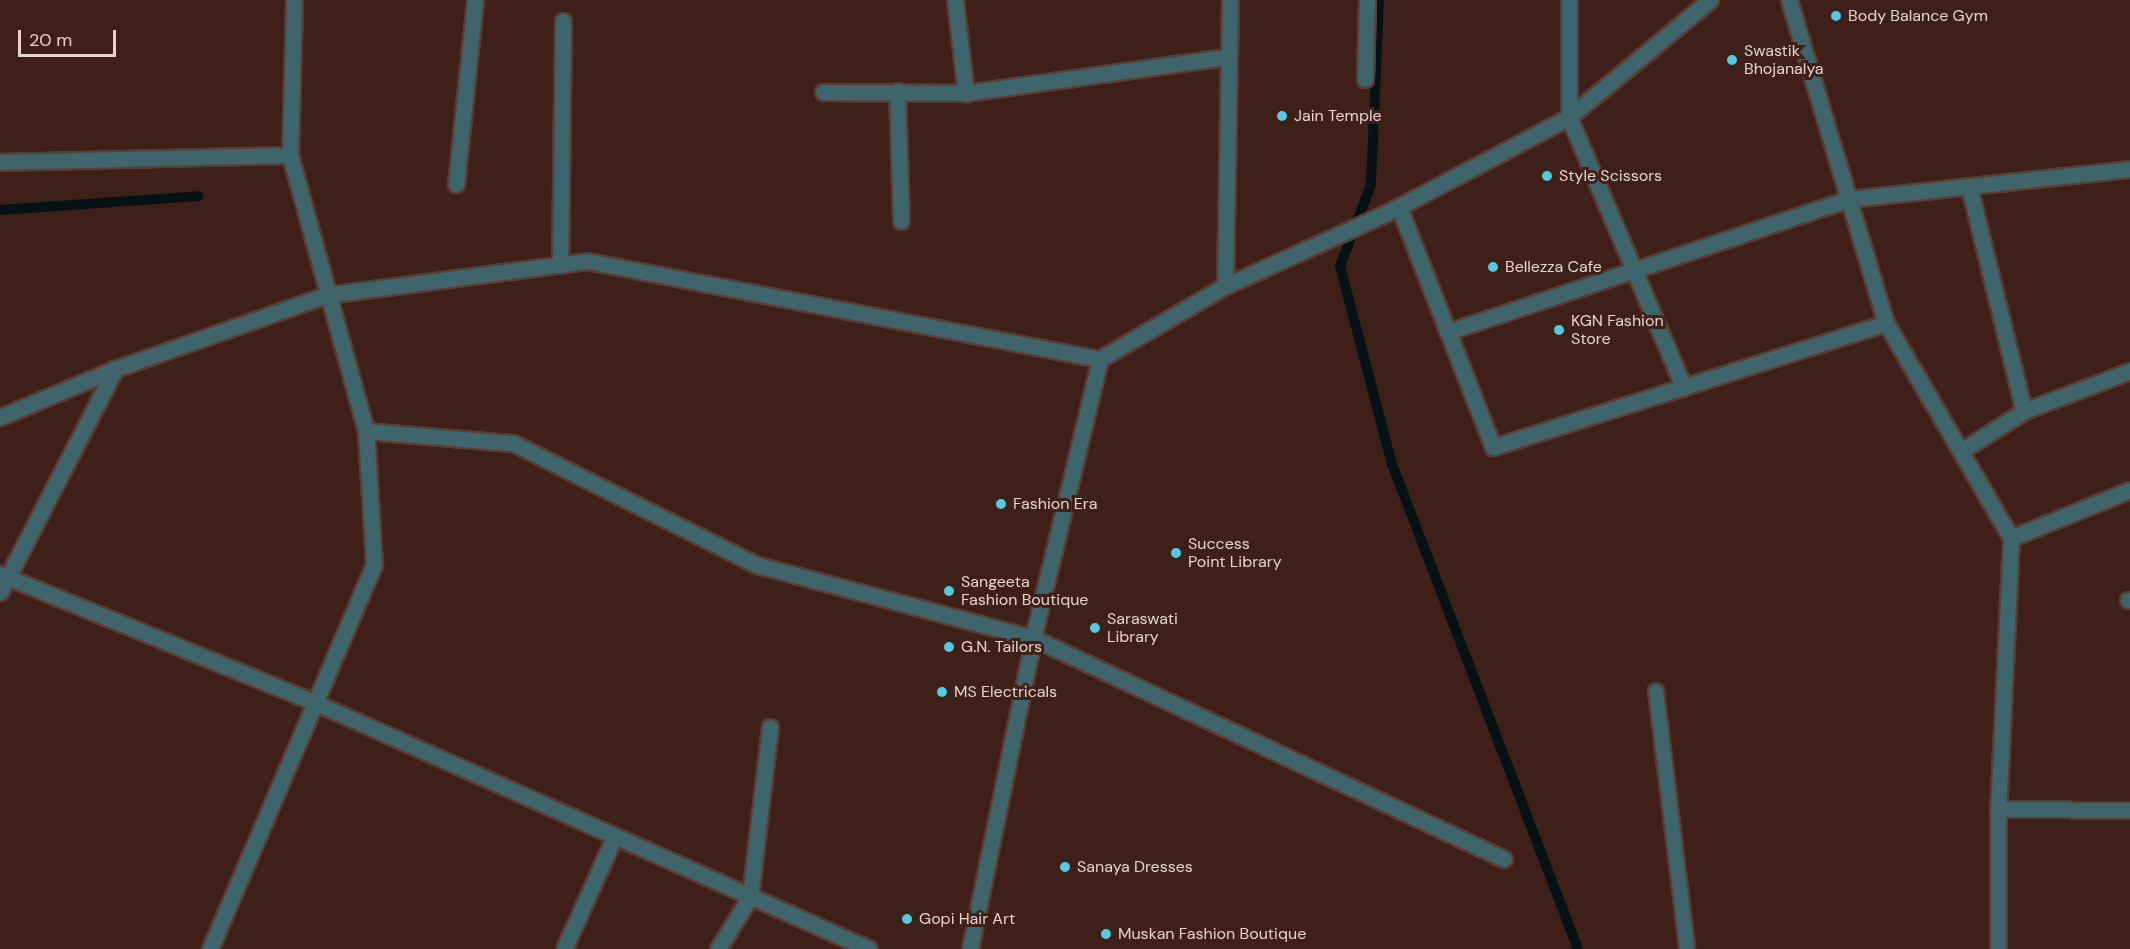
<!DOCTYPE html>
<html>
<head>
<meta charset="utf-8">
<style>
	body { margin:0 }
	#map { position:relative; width:2130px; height:949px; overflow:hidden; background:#3f2018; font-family:"DM Sans",sans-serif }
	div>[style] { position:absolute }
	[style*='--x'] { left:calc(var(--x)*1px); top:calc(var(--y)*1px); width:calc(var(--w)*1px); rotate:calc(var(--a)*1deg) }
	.stream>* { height:10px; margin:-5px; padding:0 5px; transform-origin:5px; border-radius:5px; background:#051215 }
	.roads { filter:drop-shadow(2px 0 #5a3d35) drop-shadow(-2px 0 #5a3d35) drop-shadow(0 2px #5a3d35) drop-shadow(0 -2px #5a3d35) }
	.lane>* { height:14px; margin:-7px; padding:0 7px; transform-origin:7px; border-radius:7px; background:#3e656c }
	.street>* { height:15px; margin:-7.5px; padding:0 7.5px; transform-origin:7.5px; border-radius:7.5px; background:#3e656c }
	.dots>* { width:16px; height:16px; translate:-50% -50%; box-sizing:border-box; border:3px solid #3f2018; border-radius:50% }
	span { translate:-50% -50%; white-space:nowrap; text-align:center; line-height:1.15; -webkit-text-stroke:6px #3f2018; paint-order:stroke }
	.poi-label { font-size:16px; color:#e8d3cd }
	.left { translate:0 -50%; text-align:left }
	.scale { position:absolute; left:18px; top:30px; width:98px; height:27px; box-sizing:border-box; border:3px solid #e8d3cd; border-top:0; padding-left:8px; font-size:18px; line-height:21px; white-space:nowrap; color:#e8d3cd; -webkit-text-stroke:4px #3f2018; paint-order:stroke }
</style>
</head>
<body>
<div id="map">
	<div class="stream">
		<i style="--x:1379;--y:0;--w:185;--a:92.5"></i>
		<i style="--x:1371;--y:185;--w:87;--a:110.9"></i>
		<i style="--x:1340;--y:266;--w:205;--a:75.3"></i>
		<i style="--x:1392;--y:464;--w:519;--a:69.02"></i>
		<i style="--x:0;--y:210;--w:199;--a:-4"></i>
	</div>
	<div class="roads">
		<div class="lane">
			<i style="--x:1656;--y:691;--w:260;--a:83.1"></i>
		</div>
		<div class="street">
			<i style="--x:955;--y:0;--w:94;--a:83.3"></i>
			<i style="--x:966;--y:93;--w:263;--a:-7.9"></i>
			<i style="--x:1569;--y:0;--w:117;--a:90"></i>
			<i style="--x:1569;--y:117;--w:294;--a:67"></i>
			<i style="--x:1789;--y:0;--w:337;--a:73.3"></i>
			<i style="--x:1886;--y:323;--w:249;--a:59.8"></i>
			<i style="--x:2011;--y:538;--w:271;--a:92.7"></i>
			<i style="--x:1998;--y:809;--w:140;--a:90"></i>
			<i style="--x:1365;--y:79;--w:79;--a:-88.5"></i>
			<i style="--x:897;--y:91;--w:130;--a:88.2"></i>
			<i style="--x:823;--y:92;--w:143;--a:0.4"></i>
			<i style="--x:0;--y:162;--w:290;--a:-1.4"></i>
			<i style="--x:456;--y:184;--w:185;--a:-84.1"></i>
			<i style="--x:1969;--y:186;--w:232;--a:76.3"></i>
			<i style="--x:1399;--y:207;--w:258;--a:68.6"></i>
			<i style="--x:1493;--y:447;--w:412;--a:-17.5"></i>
			<i style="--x:560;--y:265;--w:244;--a:-89.3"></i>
			<i style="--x:1225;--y:286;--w:286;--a:-89"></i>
			<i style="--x:1447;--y:332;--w:423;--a:-18.3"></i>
			<i style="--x:1849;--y:199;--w:283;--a:-6.1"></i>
			<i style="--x:0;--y:417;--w:125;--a:-22.7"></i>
			<i style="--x:115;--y:369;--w:224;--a:-19.3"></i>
			<i style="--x:326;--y:295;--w:263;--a:-7.4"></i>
			<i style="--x:587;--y:261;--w:522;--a:10.82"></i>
			<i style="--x:1100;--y:359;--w:145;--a:-30.3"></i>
			<i style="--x:1225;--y:286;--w:178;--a:-24.3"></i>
			<i style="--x:1387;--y:213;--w:206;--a:-27.8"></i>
			<i style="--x:1569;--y:117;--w:183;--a:-39.7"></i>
			<i style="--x:366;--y:431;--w:147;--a:4.7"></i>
			<i style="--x:513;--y:443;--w:273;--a:26.6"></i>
			<i style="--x:757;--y:565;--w:285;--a:14.8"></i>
			<i style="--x:1033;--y:638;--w:520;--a:25.14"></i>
			<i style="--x:1961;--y:451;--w:75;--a:-32.4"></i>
			<i style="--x:2024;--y:411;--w:113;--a:-20.7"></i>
			<i style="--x:2011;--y:538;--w:128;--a:-22"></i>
			<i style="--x:0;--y:574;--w:344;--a:22.2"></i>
			<i style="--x:318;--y:704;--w:603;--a:23.97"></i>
			<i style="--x:0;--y:592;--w:251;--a:-62.7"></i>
			<i style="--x:2128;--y:600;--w:2;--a:0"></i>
			<i style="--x:1998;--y:809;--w:132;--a:0.4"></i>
			<i style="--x:210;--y:949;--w:418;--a:-66.9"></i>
			<i style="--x:374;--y:565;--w:134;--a:-93.4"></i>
			<i style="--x:366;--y:431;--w:286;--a:-105.4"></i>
			<i style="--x:290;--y:155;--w:155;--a:-88.5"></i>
			<i style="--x:564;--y:949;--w:122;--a:-65.8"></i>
			<i style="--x:718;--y:949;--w:61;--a:-58.4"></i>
			<i style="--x:750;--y:897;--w:171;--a:-83.3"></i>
			<i style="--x:970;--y:949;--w:317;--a:-78.5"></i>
			<i style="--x:1033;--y:638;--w:287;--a:-76.5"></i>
		</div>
	</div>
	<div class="dots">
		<i style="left:1836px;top:16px;background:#55cadf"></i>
		<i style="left:1732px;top:60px;background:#55cadf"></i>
		<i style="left:1282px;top:116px;background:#55cadf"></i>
		<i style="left:1547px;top:176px;background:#55cadf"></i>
		<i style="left:1493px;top:267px;background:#55cadf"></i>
		<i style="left:1559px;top:330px;background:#55cadf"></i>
		<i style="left:1001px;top:504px;background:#55cadf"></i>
		<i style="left:1176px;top:553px;background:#55cadf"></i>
		<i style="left:949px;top:591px;background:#55cadf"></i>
		<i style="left:1095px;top:628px;background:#55cadf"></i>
		<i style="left:949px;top:647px;background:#55cadf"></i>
		<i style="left:942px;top:692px;background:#55cadf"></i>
		<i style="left:1065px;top:867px;background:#55cadf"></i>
		<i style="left:907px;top:919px;background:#55cadf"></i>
		<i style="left:1106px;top:934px;background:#55cadf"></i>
	</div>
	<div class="poi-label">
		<span class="left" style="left:1848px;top:16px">Body Balance Gym</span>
		<span class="left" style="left:1744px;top:60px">Swastik<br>Bhojanalya</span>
		<span class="left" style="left:1294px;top:116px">Jain Temple</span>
		<span class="left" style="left:1559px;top:176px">Style Scissors</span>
		<span class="left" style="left:1505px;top:267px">Bellezza Cafe</span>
		<span class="left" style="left:1571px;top:330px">KGN Fashion<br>Store</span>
		<span class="left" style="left:1013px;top:504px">Fashion Era</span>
		<span class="left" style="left:1188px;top:553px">Success<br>Point Library</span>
		<span class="left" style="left:961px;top:591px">Sangeeta<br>Fashion Boutique</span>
		<span class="left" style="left:1107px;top:628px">Saraswati<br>Library</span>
		<span class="left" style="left:961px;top:647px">G.N. Tailors</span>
		<span class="left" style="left:954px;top:692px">MS Electricals</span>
		<span class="left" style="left:1077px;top:867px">Sanaya Dresses</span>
		<span class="left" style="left:919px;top:919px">Gopi Hair Art</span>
		<span class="left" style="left:1118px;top:934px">Muskan Fashion Boutique</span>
	</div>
	<div class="scale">20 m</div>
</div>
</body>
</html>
